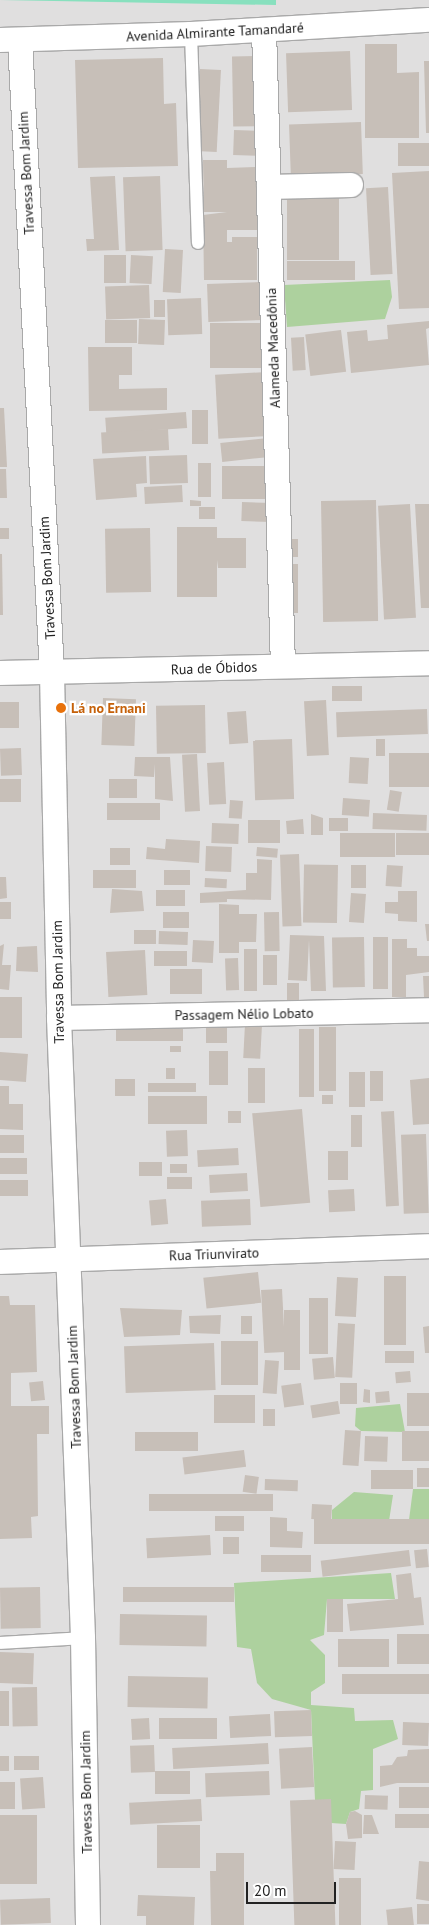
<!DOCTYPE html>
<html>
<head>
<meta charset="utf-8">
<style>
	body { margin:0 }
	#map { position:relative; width:429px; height:1925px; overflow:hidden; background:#f2efe9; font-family:"PT Sans",sans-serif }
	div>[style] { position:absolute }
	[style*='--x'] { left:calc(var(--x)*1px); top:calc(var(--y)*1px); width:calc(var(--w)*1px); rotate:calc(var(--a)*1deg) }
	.residential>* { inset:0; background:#e0dfdf; transform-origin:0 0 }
	.forest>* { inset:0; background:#add19e }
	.pitch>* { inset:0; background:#88e0be }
	.building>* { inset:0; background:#c7bfb8; transform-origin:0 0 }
	.roads { filter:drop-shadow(1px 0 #a9a9a9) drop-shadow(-1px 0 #a9a9a9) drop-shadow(0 1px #a9a9a9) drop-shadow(0 -1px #a9a9a9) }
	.service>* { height:12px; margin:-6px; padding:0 6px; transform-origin:6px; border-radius:6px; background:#fff }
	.minor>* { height:24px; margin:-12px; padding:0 12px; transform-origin:12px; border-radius:12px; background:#fff }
	.dots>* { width:14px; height:14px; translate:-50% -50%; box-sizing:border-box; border:2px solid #fff; border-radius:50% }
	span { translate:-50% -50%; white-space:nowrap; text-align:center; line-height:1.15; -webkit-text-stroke:4.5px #fff; paint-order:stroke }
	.street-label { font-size:14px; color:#222 }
	.food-label { font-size:14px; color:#c56008; font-weight:700 }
	.left { translate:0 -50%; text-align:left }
	.scale { position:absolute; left:246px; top:1882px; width:90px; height:22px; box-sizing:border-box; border:2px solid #222; border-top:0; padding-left:6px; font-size:15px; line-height:18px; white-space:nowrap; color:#222; -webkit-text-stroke:4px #fff; paint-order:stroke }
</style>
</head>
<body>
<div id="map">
	<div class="residential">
		<i style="left:0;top:0;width:429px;height:1925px"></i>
	</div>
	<div class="forest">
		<i style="clip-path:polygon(390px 280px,392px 297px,385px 319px,287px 327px,284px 285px)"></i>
		<i style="clip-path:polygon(400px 1404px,405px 1432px,361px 1431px,355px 1426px,356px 1408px)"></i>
		<i style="clip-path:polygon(413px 1489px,429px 1489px,429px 1519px,409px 1520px)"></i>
		<i style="clip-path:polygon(354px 1492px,393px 1495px,389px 1521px,332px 1519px,332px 1510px)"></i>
		<i style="clip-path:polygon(391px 1573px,395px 1599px,327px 1599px,324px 1635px,310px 1640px,325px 1655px,325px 1683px,311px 1692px,311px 1705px,354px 1708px,355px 1721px,393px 1720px,398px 1739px,373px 1749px,373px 1790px,361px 1791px,359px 1809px,350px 1812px,346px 1824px,331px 1823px,315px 1800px,311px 1710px,272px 1699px,257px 1683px,251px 1649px,237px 1647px,234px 1583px)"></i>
	</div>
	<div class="pitch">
		<i style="clip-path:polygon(0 0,276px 0,276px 5px)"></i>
	</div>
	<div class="building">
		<i style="clip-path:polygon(365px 44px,397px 44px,397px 73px,419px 72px,419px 138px,365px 138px)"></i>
		<i style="left:350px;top:51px;width:59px;height:64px;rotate:88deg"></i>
		<i style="left:263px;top:56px;width:70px;height:31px;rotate:89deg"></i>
		<i style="clip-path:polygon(163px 58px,164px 104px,176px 103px,178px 166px,78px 168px,75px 60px)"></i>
		<i style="clip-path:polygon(424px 61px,429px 61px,429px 133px,426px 133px)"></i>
		<i style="left:200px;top:69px;width:21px;height:82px;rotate:3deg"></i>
		<i style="left:361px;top:122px;width:52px;height:72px;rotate:88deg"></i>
		<i style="left:234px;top:130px;width:31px;height:25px;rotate:2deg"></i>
		<i style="left:429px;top:143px;width:23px;height:31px;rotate:90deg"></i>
		<i style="clip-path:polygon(203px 160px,227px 160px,227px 168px,255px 167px,259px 230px,227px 230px,227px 242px,232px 242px,232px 237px,257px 237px,257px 280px,204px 280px,203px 215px,227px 212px,204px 212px)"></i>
		<i style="clip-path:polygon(429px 171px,429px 308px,399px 309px,392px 173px)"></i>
		<i style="clip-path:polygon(115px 176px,119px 250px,87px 251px,86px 239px,94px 239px,90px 177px)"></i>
		<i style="left:160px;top:176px;width:74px;height:37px;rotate:88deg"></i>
		<i style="left:388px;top:187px;width:87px;height:22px;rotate:87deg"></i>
		<i style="left:287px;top:196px;width:52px;height:64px"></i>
		<i style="left:165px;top:249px;width:18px;height:43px;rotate:3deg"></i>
		<i style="left:104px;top:255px;width:22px;height:28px"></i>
		<i style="left:131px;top:255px;width:22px;height:28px;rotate:3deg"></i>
		<i style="left:355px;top:261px;width:19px;height:68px;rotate:90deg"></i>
		<i style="left:263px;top:282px;width:38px;height:56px;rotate:88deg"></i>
		<i style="left:149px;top:285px;width:33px;height:44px;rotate:88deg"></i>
		<i style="left:201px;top:298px;width:36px;height:34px;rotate:88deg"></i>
		<i style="left:154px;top:300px;width:11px;height:17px"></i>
		<i style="left:139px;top:319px;width:26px;height:25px;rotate:2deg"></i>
		<i style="left:105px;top:320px;width:32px;height:23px"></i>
		<i style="clip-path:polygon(429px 321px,429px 328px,426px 329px,429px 365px,351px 373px,347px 332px,367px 330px,368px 341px,388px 339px,387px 325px)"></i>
		<i style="left:265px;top:323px;width:45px;height:55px;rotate:90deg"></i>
		<i style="left:341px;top:330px;width:42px;height:36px;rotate:83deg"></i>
		<i style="left:304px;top:337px;width:33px;height:13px;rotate:87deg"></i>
		<i style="clip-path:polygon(88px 347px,132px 347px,132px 375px,119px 375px,119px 389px,167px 388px,167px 410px,89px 411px)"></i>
		<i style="left:267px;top:372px;width:64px;height:52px;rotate:87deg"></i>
		<i style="clip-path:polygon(0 408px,4px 408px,7px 467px,0 467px)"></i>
		<i style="left:192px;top:410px;width:16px;height:34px"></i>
		<i style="left:186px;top:412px;width:16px;height:81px;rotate:86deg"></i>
		<i style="left:168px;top:429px;width:21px;height:67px;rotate:87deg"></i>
		<i style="left:268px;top:438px;width:19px;height:48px;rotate:84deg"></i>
		<i style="left:187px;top:455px;width:28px;height:38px;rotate:88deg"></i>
		<i style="clip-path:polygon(146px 456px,147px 483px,136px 484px,137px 497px,96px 500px,93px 459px)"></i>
		<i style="left:198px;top:463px;width:13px;height:34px"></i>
		<i style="left:222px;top:466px;width:51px;height:33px"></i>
		<i style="clip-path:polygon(0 469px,6px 469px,7px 498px,0 498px)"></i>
		<i style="left:182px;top:485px;width:17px;height:38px;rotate:87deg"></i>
		<i style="clip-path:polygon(190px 500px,201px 501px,201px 506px,190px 506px)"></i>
		<i style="left:376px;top:500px;width:121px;height:55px;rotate:89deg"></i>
		<i style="left:242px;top:502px;width:30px;height:19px;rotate:2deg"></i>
		<i style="left:410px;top:504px;width:114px;height:32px;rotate:87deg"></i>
		<i style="clip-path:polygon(415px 504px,429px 504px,429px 608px,421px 608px)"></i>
		<i style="left:215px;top:507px;width:12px;height:16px;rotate:90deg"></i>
		<i style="clip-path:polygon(177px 527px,217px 527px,217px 538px,246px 538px,246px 568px,218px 568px,217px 560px,217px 597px,177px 597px)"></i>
		<i style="left:9px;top:528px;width:11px;height:9px;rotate:90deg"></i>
		<i style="left:150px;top:528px;width:64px;height:45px;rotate:89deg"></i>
		<i style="left:284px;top:539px;width:14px;height:18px"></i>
		<i style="clip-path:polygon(0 554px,2px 554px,3px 615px,0 615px)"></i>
		<i style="left:285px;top:564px;width:13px;height:49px"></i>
		<i style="left:332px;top:686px;width:30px;height:15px"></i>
		<i style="left:103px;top:698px;width:33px;height:47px;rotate:2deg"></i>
		<i style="left:326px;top:700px;width:55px;height:22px;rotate:87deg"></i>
		<i style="left:0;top:702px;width:19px;height:26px"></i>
		<i style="left:205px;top:705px;width:48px;height:49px;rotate:89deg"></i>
		<i style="left:427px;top:709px;width:25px;height:91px;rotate:88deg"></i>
		<i style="left:246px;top:711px;width:32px;height:19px;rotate:86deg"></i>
		<i style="left:292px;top:739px;width:60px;height:39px;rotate:88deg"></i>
		<i style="left:376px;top:739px;width:9px;height:17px"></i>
		<i style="left:21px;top:748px;width:27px;height:21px;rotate:88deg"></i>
		<i style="left:429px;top:753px;width:34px;height:40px;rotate:90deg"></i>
		<i style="left:197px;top:754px;width:57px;height:15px;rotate:87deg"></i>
		<i style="clip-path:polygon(135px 757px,170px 757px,173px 801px,155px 799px,155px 764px,154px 777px,134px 776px)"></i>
		<i style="left:350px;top:757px;width:19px;height:26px;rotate:3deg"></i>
		<i style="left:224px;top:762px;width:42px;height:17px;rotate:87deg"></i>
		<i style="left:0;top:779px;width:21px;height:23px"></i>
		<i style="left:109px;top:779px;width:28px;height:19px"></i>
		<i style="left:390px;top:790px;width:12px;height:20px;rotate:9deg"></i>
		<i style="left:343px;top:798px;width:27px;height:17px;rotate:4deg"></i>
		<i style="left:230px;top:800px;width:13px;height:18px;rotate:4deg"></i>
		<i style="left:160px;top:803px;width:17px;height:53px;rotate:90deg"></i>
		<i style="left:373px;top:813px;width:54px;height:16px;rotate:2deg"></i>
		<i style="clip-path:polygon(311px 814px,323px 818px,323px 835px,311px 835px)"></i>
		<i style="left:329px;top:818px;width:19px;height:13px"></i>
		<i style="clip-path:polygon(303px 819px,304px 834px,287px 834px,286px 821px)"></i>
		<i style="left:248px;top:820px;width:32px;height:23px"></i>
		<i style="left:212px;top:823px;width:27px;height:20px;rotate:2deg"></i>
		<i style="left:340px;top:833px;width:55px;height:24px"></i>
		<i style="left:429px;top:833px;width:22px;height:33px;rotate:90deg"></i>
		<i style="clip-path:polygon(166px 839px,200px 841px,199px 863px,146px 859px,147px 847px,165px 849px)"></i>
		<i style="left:206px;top:846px;width:26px;height:25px;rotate:2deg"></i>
		<i style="left:257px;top:847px;width:21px;height:9px;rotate:5deg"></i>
		<i style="left:110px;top:848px;width:20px;height:17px"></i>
		<i style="left:299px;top:854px;width:72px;height:19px;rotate:88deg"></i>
		<i style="clip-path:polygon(257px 859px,272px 860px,271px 900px,227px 899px,227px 902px,200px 903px,200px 893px,246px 890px,246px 873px,257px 873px)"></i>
		<i style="left:338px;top:865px;width:58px;height:34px;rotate:91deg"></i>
		<i style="left:351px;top:865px;width:15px;height:23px"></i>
		<i style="left:387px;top:865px;width:16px;height:21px;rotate:4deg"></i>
		<i style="left:93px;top:870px;width:43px;height:18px"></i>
		<i style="left:164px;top:870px;width:26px;height:15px"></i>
		<i style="clip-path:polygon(0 877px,6px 877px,7px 898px,0 899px)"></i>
		<i style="left:205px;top:878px;width:22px;height:9px;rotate:3deg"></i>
		<i style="clip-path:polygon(112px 889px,142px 891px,144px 911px,110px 913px)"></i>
		<i style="left:156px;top:890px;width:29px;height:16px"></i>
		<i style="clip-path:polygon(398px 891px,417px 891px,417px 922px,398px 921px,398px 914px,385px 913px,385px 902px,398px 902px)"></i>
		<i style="left:351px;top:893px;width:15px;height:29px;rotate:4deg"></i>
		<i style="left:0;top:902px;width:11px;height:17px"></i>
		<i style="clip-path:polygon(219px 904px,239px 905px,239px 914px,257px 914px,256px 942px,239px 942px,239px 953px,219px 953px)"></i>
		<i style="left:163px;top:912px;width:26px;height:16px"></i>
		<i style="left:279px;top:912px;width:39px;height:15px;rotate:89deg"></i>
		<i style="clip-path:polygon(425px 924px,429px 924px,429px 941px,427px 941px)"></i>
		<i style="left:134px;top:930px;width:22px;height:14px"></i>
		<i style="left:159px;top:931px;width:29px;height:13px;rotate:2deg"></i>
		<i style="clip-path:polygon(290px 935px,324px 936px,326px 991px,311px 991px,309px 940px,307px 981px,288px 980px)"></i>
		<i style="left:364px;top:937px;width:50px;height:32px;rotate:89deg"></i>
		<i style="left:373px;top:937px;width:15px;height:52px"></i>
		<i style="clip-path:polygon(392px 939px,407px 939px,407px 948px,417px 948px,417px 956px,429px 956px,429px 972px,406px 975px,406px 997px,392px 997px)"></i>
		<i style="left:193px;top:940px;width:21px;height:22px;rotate:3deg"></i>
		<i style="clip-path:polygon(4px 944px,2px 965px,11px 965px,9px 990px,0 989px,0 946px)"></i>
		<i style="clip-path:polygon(37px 946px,38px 972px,16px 971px,17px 947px)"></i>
		<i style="left:244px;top:949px;width:13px;height:42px"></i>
		<i style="left:145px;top:950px;width:45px;height:39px;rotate:87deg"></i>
		<i style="left:154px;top:951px;width:33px;height:15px"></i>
		<i style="left:263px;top:955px;width:14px;height:30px"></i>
		<i style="left:238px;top:958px;width:32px;height:13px;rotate:88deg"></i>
		<i style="left:170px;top:969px;width:32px;height:25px"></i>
		<i style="clip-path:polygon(423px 976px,429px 976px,429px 997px,424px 997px)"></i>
		<i style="left:287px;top:983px;width:12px;height:18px"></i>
		<i style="left:0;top:997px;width:22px;height:41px"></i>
		<i style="left:245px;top:1024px;width:17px;height:34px;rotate:3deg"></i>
		<i style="left:206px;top:1027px;width:21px;height:16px"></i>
		<i style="left:319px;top:1027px;width:17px;height:64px"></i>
		<i style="left:116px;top:1029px;width:67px;height:12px"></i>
		<i style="left:299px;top:1029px;width:15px;height:68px"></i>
		<i style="left:170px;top:1046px;width:11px;height:6px"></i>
		<i style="left:209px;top:1051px;width:19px;height:34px"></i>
		<i style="left:0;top:1052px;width:28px;height:28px;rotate:4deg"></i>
		<i style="left:166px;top:1068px;width:9px;height:11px"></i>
		<i style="left:248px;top:1068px;width:17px;height:35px"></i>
		<i style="left:370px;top:1071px;width:13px;height:30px"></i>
		<i style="left:349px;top:1072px;width:16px;height:35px"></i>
		<i style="clip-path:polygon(429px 1078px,429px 1124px,413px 1125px,410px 1080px)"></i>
		<i style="left:115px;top:1079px;width:20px;height:17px"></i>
		<i style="left:196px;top:1083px;width:9px;height:48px;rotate:90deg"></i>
		<i style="clip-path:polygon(0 1086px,9px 1086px,9px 1104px,23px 1104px,23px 1130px,0 1129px)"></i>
		<i style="left:322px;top:1095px;width:11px;height:9px"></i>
		<i style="left:148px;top:1096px;width:59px;height:28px"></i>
		<i style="left:302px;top:1109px;width:94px;height:50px;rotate:85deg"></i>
		<i style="left:228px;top:1111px;width:13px;height:12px"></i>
		<i style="left:394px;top:1111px;width:95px;height:13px;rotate:87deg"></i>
		<i style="left:351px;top:1115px;width:11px;height:32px"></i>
		<i style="left:187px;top:1130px;width:26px;height:21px;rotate:88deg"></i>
		<i style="left:426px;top:1134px;width:79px;height:25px;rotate:88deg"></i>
		<i style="left:0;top:1135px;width:24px;height:18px"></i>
		<i style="left:238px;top:1148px;width:17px;height:41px;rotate:87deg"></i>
		<i style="left:328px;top:1151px;width:20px;height:29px"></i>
		<i style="left:0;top:1158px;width:27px;height:16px"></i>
		<i style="left:162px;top:1162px;width:14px;height:23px;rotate:90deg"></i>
		<i style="left:187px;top:1164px;width:9px;height:17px;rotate:90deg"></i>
		<i style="left:247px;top:1173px;width:18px;height:38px;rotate:87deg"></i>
		<i style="left:192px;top:1177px;width:12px;height:25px;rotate:90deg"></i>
		<i style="left:0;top:1180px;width:28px;height:16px"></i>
		<i style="left:354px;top:1189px;width:22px;height:26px;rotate:87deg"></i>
		<i style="left:166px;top:1199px;width:25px;height:17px;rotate:85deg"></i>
		<i style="left:250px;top:1199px;width:26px;height:49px;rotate:88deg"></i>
		<i style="left:258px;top:1272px;width:31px;height:55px;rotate:84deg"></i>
		<i style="left:384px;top:1276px;width:22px;height:69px"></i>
		<i style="left:337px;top:1277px;width:21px;height:39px;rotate:3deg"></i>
		<i style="left:282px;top:1289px;width:63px;height:21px;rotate:87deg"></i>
		<i style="clip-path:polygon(0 1296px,9px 1296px,10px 1305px,35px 1305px,37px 1372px,11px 1373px,11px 1406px,49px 1406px,49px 1434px,37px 1434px,38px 1516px,31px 1517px,32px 1538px,0 1539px)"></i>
		<i style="left:309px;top:1298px;width:19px;height:56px"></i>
		<i style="clip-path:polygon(120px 1308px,182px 1310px,180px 1335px,124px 1337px)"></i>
		<i style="left:284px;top:1310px;width:16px;height:60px"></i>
		<i style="clip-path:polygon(221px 1315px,220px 1334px,190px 1333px,189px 1316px)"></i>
		<i style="left:241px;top:1316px;width:11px;height:18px"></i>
		<i style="left:338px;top:1323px;width:17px;height:54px;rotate:3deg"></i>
		<i style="clip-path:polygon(429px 1326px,429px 1353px,425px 1353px,423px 1327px)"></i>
		<i style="left:221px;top:1341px;width:37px;height:44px"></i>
		<i style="left:214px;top:1343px;width:47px;height:90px;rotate:88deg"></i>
		<i style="left:385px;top:1351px;width:29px;height:12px"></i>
		<i style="left:333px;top:1357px;width:21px;height:21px;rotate:85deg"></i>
		<i style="left:265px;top:1360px;width:14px;height:33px;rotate:4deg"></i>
		<i style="left:410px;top:1371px;width:11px;height:15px;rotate:85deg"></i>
		<i style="left:43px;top:1381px;width:19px;height:14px;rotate:84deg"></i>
		<i style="left:301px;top:1383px;width:22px;height:20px;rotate:82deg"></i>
		<i style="left:340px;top:1383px;width:17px;height:21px"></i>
		<i style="clip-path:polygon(364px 1389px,370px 1390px,370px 1403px,363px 1402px)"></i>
		<i style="left:389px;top:1391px;width:11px;height:14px;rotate:85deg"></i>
		<i style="left:429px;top:1393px;width:33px;height:22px;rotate:90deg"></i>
		<i style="left:214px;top:1395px;width:41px;height:28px"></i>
		<i style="left:338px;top:1401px;width:13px;height:28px;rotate:81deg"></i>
		<i style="left:263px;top:1409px;width:12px;height:17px"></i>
		<i style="left:345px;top:1430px;width:16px;height:35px;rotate:4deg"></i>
		<i style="left:429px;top:1431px;width:30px;height:27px;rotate:90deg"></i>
		<i style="left:198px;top:1432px;width:19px;height:63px;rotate:90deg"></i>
		<i style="left:365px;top:1436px;width:23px;height:25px;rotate:2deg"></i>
		<i style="left:244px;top:1450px;width:17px;height:62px;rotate:83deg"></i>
		<i style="left:417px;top:1468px;width:12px;height:19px"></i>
		<i style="left:371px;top:1470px;width:42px;height:19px"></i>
		<i style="left:245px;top:1475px;width:14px;height:17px;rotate:8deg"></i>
		<i style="left:265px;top:1479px;width:33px;height:11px;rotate:2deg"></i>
		<i style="left:273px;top:1494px;width:17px;height:124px;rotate:90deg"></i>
		<i style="left:312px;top:1504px;width:20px;height:15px;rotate:3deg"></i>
		<i style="left:244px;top:1516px;width:15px;height:29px;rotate:90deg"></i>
		<i style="clip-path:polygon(270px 1517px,287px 1518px,287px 1531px,303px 1532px,302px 1548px,270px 1547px)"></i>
		<i style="left:429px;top:1519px;width:25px;height:115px;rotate:90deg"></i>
		<i style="left:210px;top:1535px;width:20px;height:64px;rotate:87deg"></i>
		<i style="left:223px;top:1537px;width:16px;height:17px"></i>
		<i style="left:427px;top:1549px;width:18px;height:13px;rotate:84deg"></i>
		<i style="left:409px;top:1550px;width:16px;height:89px;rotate:83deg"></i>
		<i style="left:261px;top:1555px;width:50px;height:17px"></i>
		<i style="clip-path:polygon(411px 1573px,414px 1598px,421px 1597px,424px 1625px,350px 1631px,347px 1604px,398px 1599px,396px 1575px)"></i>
		<i style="left:40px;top:1587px;width:41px;height:40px;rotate:89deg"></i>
		<i style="left:234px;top:1587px;width:15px;height:111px;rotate:90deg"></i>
		<i style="left:327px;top:1599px;width:16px;height:33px"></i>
		<i style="left:120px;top:1614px;width:87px;height:31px;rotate:1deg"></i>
		<i style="left:397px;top:1634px;width:32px;height:30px"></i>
		<i style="left:338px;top:1639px;width:51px;height:28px"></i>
		<i style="left:0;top:1652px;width:34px;height:31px;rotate:2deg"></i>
		<i style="left:429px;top:1674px;width:20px;height:87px;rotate:90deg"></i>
		<i style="left:128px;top:1676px;width:80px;height:31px;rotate:1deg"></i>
		<i style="left:37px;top:1687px;width:39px;height:25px;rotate:89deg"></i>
		<i style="left:0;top:1691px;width:9px;height:35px"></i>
		<i style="left:311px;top:1710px;width:26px;height:37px;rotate:88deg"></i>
		<i style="left:270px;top:1714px;width:22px;height:41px;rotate:87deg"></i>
		<i style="left:149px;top:1718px;width:21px;height:18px;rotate:87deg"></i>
		<i style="left:159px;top:1718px;width:58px;height:21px"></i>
		<i style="left:403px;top:1722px;width:26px;height:23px;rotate:2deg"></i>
		<i style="left:268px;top:1743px;width:21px;height:96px;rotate:87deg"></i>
		<i style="left:154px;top:1745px;width:27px;height:24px;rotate:88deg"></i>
		<i style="left:312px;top:1747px;width:40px;height:33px;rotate:87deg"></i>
		<i style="clip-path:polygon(429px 1749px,429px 1783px,397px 1783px,380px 1787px,380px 1766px,392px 1765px,397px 1757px,407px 1756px,408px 1750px)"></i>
		<i style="left:0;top:1756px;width:9px;height:15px"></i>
		<i style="left:14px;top:1756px;width:25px;height:14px"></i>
		<i style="left:190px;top:1771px;width:23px;height:35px;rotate:90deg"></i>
		<i style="left:269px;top:1771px;width:24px;height:64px;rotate:88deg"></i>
		<i style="left:43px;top:1777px;width:31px;height:23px;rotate:86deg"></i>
		<i style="left:0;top:1782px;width:15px;height:27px"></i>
		<i style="left:399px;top:1787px;width:30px;height:21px"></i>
		<i style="left:365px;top:1795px;width:23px;height:14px;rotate:2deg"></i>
		<i style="left:201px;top:1799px;width:22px;height:72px;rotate:87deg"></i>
		<i style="left:331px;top:1799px;width:126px;height:41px;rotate:88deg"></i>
		<i style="clip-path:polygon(355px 1811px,362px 1815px,362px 1838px,348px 1839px,346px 1824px,350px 1812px)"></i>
		<i style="left:429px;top:1814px;width:14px;height:34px;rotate:90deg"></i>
		<i style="left:0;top:1815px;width:37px;height:69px"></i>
		<i style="clip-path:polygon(364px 1815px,372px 1815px,379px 1834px,363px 1834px)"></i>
		<i style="left:200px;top:1825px;width:43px;height:43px;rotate:90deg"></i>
		<i style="left:335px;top:1841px;width:21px;height:28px;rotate:3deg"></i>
		<i style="clip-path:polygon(216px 1853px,244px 1853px,244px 1925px,211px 1925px,210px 1871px,216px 1871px)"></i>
		<i style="clip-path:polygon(419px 1861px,429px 1862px,429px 1901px,416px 1899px)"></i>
		<i style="left:339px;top:1878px;width:22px;height:47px"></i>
		<i style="clip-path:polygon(138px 1895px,195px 1897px,194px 1925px,146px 1925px,146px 1916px,137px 1916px)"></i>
		<i style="left:50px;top:1898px;width:25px;height:50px;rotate:88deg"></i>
		<i style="left:417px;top:1904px;width:12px;height:20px"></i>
		<i style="left:412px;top:1907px;width:18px;height:26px;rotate:84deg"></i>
	</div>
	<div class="roads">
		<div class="service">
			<i style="--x:191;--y:34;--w:209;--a:88.1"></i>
			<i style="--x:0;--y:1643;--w:83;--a:-3.4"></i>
		</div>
		<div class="minor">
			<i style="--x:264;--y:30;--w:636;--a:88.29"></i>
			<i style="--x:0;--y:40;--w:191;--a:-1.8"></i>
			<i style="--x:191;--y:34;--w:238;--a:-3.4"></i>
			<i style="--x:20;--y:40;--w:634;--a:87.11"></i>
			<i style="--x:52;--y:673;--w:345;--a:88.8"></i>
			<i style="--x:59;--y:1018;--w:620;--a:87.78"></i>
			<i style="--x:83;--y:1638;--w:287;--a:89"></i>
			<i style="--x:269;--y:187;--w:82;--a:-1.4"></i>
			<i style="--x:0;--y:673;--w:429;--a:-1.3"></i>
			<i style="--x:59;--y:1018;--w:370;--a:-1.2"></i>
			<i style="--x:0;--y:1262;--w:429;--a:-2.1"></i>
		</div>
	</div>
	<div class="dots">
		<i style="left:61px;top:708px;background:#e8710a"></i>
	</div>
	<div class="street-label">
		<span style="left:215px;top:32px;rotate:-3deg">Avenida Almirante Tamandaré</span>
		<span style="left:26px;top:173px;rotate:-93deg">Travessa Bom Jardim</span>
		<span style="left:273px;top:348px;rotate:-92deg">Alameda Macedônia</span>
		<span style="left:47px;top:578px;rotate:-93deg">Travessa Bom Jardim</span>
		<span style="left:214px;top:668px;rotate:-2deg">Rua de Óbidos</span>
		<span style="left:58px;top:982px;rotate:-91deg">Travessa Bom Jardim</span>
		<span style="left:244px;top:1014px;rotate:-1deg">Passagem Nélio Lobato</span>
		<span style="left:214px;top:1254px;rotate:-2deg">Rua Triunvirato</span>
		<span style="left:74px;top:1387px;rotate:-92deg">Travessa Bom Jardim</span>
		<span style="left:86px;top:1792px;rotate:-91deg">Travessa Bom Jardim</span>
	</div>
	<div class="food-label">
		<span class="left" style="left:71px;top:708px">Lá no Ernani</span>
	</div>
	<div class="scale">20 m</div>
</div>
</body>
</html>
